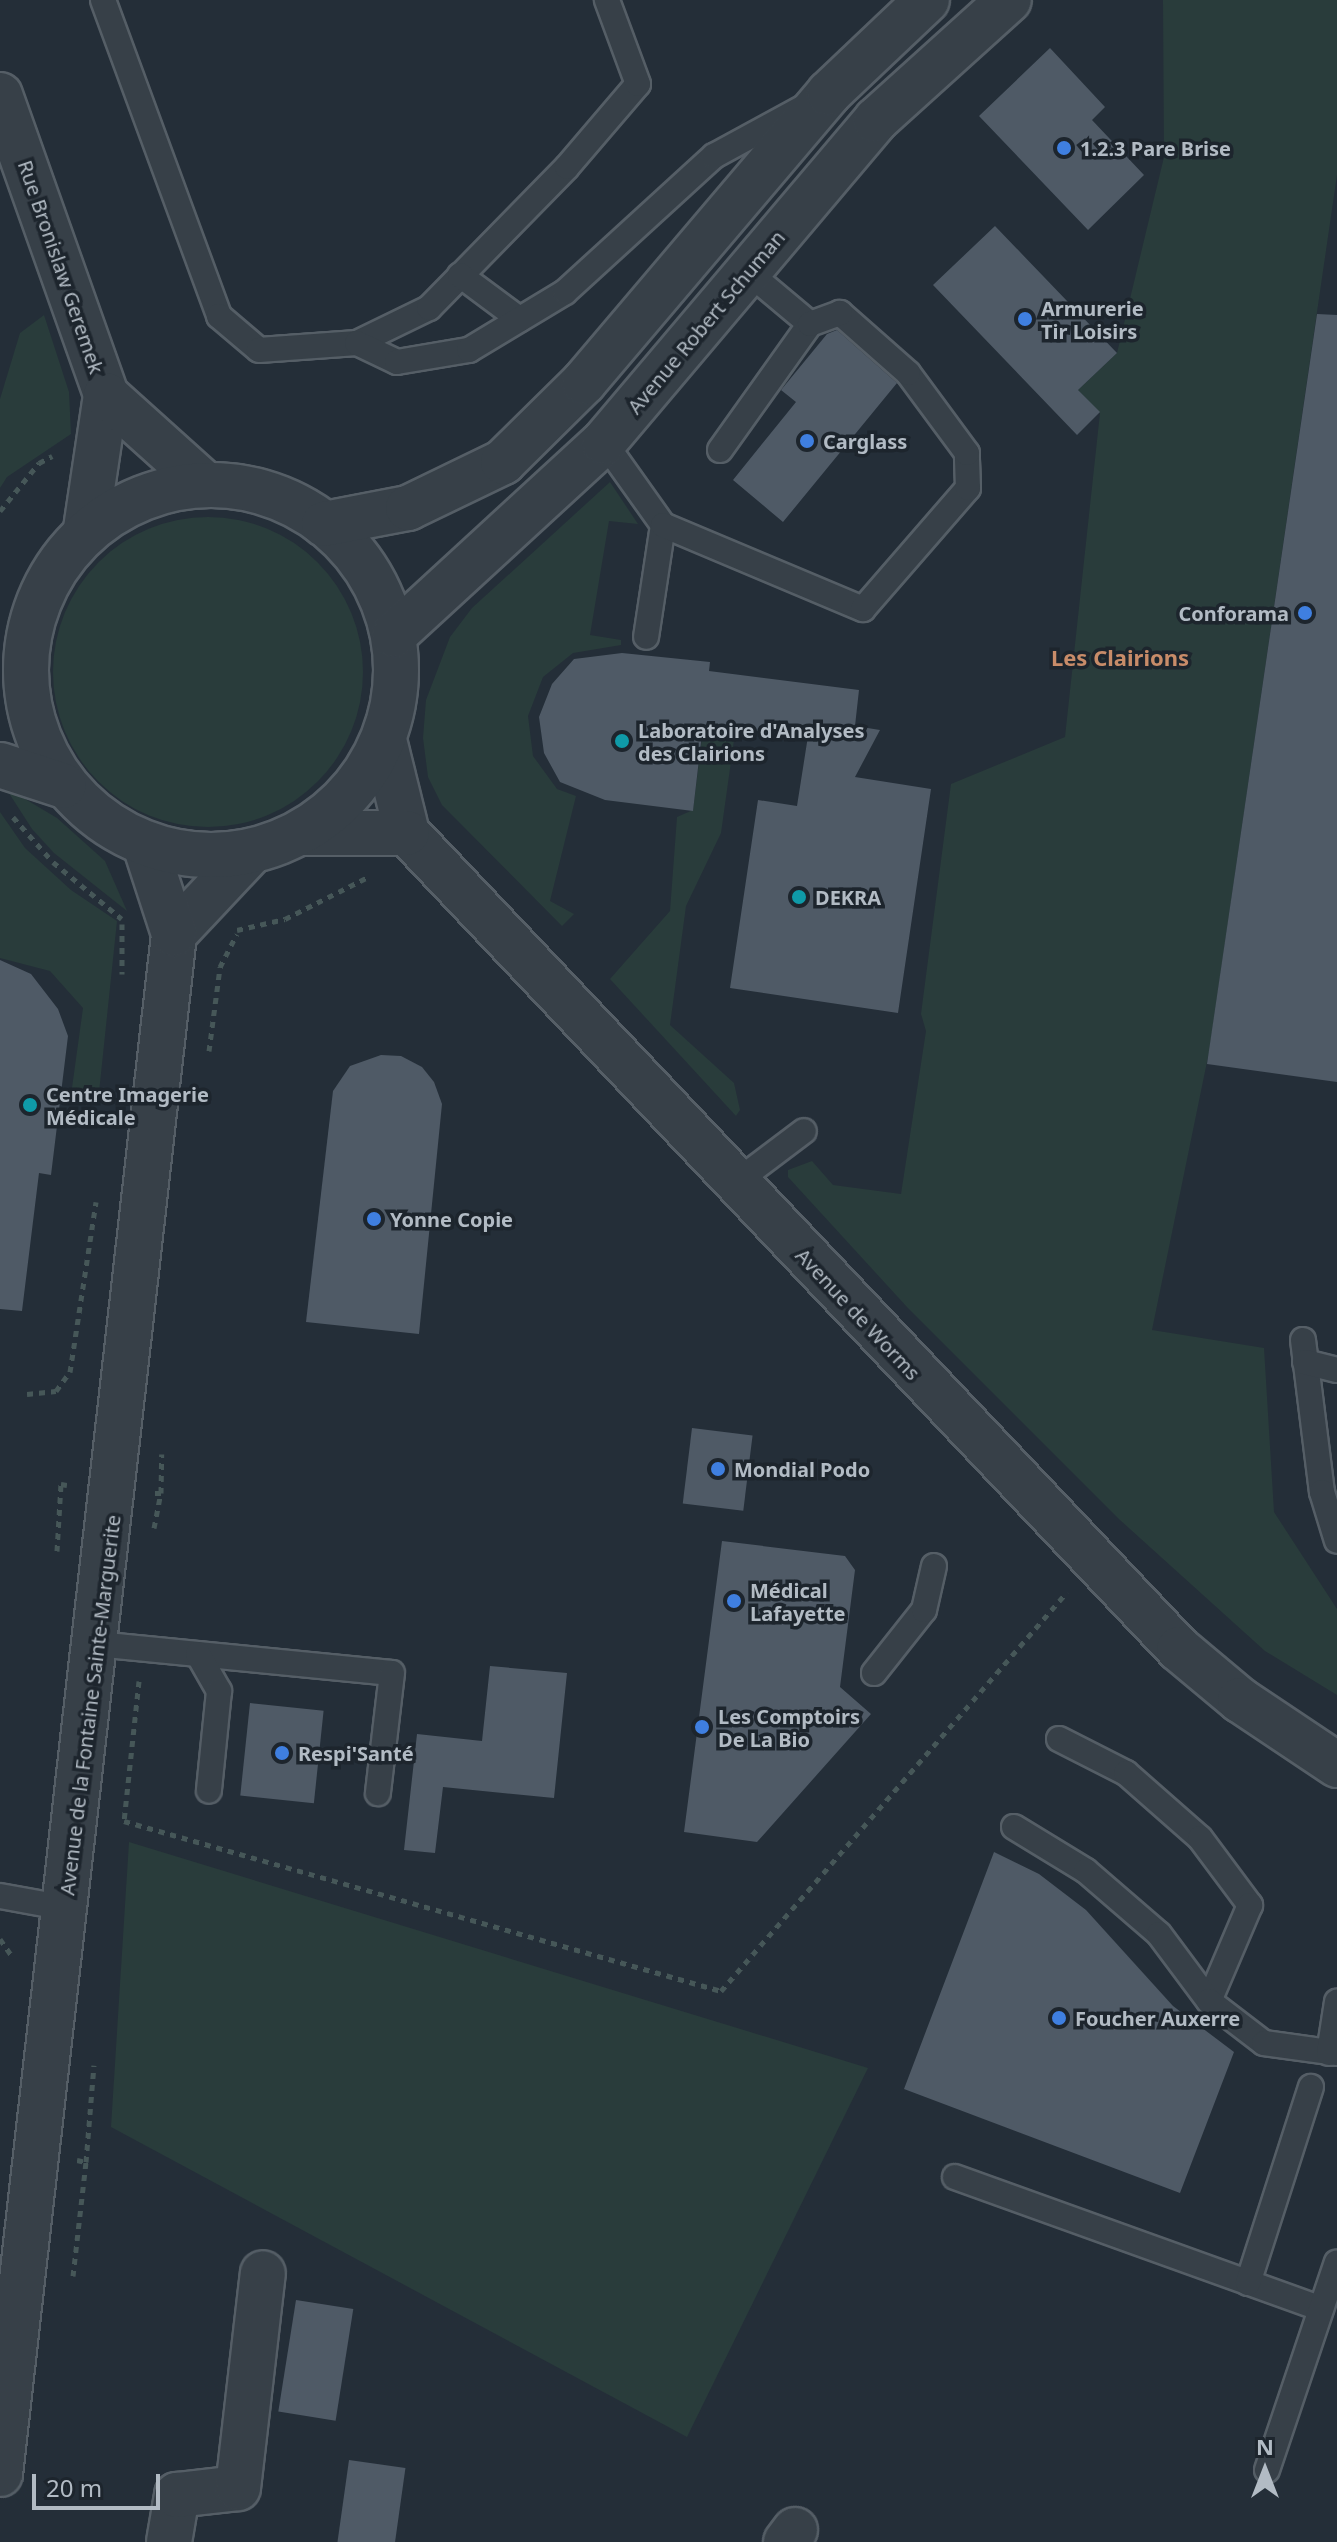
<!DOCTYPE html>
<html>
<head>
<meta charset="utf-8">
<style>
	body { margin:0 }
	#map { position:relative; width:1337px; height:2542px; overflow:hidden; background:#242e38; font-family:"Noto Sans",sans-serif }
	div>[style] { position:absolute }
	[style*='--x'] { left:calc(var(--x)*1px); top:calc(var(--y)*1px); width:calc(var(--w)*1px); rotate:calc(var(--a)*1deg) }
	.green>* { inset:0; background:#293c3b }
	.round { border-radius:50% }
	.building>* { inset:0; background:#4f5a66; transform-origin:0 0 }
	.path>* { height:5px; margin-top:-2.5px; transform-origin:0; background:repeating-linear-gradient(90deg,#465758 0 6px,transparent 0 12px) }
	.roads { filter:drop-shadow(2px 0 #555e66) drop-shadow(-2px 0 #555e66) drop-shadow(0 2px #555e66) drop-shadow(0 -2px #555e66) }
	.service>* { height:24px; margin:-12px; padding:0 12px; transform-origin:12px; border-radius:12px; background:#374048 }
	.minor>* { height:44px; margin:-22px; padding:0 22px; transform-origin:22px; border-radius:22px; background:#374048 }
	.tertiary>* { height:44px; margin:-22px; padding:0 22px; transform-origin:22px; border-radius:22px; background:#374048 }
	.tertiary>.ring { margin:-22px; padding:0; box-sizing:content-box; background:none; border:44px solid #374048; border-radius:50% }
	.dots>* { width:22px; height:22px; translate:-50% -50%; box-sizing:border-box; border:4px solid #1d252d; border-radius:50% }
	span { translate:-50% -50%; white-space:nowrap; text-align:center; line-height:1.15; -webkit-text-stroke:7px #1d252d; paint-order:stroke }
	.poi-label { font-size:20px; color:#b2bbc4; font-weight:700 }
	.left { translate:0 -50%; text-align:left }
	.right { translate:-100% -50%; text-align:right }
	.street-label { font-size:20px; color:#b2bbc4 }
	.neighbourhood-label { font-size:22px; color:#c88c69; font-weight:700 }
	.north { position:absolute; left:1225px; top:2430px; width:80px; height:80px; -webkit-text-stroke:6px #1d252d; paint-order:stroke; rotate:0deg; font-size:22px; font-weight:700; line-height:32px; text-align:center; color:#b2bbc4 }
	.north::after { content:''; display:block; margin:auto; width:28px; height:36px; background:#b2bbc4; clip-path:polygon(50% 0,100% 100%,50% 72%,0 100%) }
	.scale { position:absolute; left:32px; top:2474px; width:128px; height:36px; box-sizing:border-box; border:4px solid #b2bbc4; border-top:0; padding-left:10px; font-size:24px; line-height:28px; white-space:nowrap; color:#b2bbc4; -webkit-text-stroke:6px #1d252d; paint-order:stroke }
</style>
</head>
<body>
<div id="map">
	<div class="green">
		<i style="clip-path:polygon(1163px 0,1337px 0,1337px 175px,1209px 1052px,1152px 1330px,1264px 1348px,1274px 1512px,1337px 1609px,1337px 1695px,1265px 1651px,1120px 1520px,907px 1307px,788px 1177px,788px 1170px,812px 1161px,833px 1185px,901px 1194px,926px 1031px,921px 1014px,951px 784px,1065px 737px,1100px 413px,1078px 390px,1117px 353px,1164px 157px)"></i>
		<i style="clip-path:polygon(44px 315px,69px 392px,71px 434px,7px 477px,0 488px,0 399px,20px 333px)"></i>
		<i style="clip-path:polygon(610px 482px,638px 524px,609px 521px,590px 635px,621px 640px,621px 645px,573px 653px,543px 677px,528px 716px,533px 756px,557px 789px,576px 796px,550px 901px,574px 914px,562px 926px,442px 805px,428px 777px,423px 738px,426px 700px,450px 637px,472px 608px)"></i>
		<i class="round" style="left:53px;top:517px;width:310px;height:310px"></i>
		<i style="clip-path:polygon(703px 730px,735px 733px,721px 833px,686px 906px,670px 1025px,734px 1083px,740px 1110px,736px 1116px,610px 979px,670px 911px,677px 817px,693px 810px)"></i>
		<i style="clip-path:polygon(5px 787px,57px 818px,105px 861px,127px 911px,54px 853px,32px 829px)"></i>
		<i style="clip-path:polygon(0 812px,25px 848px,71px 890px,117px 921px,98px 1102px,71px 1095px,83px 1008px,50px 971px,0 958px)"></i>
		<i style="clip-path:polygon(129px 1842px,868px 2068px,687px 2437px,111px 2127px)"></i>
	</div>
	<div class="building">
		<i style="clip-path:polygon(1050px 48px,1105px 107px,1092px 120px,1144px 175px,1088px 230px,979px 116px)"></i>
		<i style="clip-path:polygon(995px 226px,1117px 353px,1078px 390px,1100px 412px,1077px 435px,933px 285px)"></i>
		<i style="clip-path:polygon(1317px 314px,1337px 315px,1337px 1082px,1207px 1064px)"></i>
		<i style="clip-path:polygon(837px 330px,897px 383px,783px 522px,733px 480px,796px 402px,781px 390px,827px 334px)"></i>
		<i style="clip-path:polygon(622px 653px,710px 662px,709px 671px,859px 690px,855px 726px,880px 730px,855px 777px,931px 789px,898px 1013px,730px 988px,758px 800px,797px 806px,808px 736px,703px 725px,693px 811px,605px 800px,560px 782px,544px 753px,539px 717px,552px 684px,574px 659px)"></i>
		<i style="clip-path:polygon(0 960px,31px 974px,58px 1009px,68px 1036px,51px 1175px,39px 1173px,22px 1311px,0 1309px)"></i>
		<i style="clip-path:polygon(381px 1055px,401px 1056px,422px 1067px,434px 1082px,442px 1104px,419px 1334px,306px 1322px,333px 1091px,350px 1066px)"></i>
		<i style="left:692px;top:1428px;width:61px;height:76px;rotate:7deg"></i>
		<i style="clip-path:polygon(722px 1541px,845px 1556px,855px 1570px,840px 1687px,871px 1714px,757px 1842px,684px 1832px)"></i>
		<i style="clip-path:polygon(490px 1666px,567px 1673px,554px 1798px,443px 1787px,435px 1853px,404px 1850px,417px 1734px,482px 1741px)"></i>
		<i style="left:250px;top:1703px;width:74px;height:93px;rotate:6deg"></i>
		<i style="clip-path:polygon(994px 1852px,1039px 1874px,1086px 1910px,1173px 2006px,1234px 2052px,1180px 2193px,904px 2089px)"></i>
		<i style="left:296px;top:2300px;width:58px;height:113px;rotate:9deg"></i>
		<i style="left:349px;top:2460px;width:57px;height:83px;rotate:8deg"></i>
	</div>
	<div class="path">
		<i style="--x:0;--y:511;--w:62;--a:-50.9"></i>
		<i style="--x:39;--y:463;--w:15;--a:-28"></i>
		<i style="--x:13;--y:817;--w:60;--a:48.4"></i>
		<i style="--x:53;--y:862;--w:89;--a:39.6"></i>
		<i style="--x:122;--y:924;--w:50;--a:90"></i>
		<i style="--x:237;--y:930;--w:49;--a:-12.9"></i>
		<i style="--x:285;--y:919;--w:93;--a:-26.8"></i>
		<i style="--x:209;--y:1051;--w:85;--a:-82.5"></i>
		<i style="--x:220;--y:967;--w:37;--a:-63"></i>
		<i style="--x:27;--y:1394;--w:29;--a:-6"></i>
		<i style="--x:56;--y:1391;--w:24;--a:-54"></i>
		<i style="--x:70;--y:1372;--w:172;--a:-81.3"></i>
		<i style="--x:161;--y:1493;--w:39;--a:-89"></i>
		<i style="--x:154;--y:1528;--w:36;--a:-79"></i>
		<i style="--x:161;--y:1493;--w:7;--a:180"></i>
		<i style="--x:57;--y:1551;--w:67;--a:-86.6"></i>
		<i style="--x:61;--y:1484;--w:6;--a:9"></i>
		<i style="--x:139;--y:1681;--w:141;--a:96.1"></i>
		<i style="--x:124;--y:1821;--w:621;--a:15.89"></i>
		<i style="--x:721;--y:1991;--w:528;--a:-49.07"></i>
		<i style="--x:0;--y:1939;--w:21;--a:55"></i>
		<i style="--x:77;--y:2160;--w:9;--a:13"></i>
		<i style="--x:86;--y:2162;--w:97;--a:-85.3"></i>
		<i style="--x:73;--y:2276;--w:115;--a:-83.5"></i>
	</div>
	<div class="roads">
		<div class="service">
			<i style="--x:103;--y:0;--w:337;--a:69.8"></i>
			<i style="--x:219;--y:316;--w:52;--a:40.4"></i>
			<i style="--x:259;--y:350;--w:98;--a:-4.1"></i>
			<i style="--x:357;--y:343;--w:80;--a:-25.9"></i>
			<i style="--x:429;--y:308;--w:197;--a:-45.6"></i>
			<i style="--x:567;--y:167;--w:109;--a:-49.5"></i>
			<i style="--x:638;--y:84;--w:90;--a:-110.3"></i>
			<i style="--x:460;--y:275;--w:74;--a:36.7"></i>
			<i style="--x:357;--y:343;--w:44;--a:25.4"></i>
			<i style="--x:397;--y:362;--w:73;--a:-9.5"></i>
			<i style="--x:469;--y:350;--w:112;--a:-31.1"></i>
			<i style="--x:565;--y:292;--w:202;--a:-42.4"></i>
			<i style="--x:714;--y:156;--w:102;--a:-28.6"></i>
			<i style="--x:604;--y:442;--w:102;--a:54.6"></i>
			<i style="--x:663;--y:525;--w:113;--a:98.6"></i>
			<i style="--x:720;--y:450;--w:155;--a:-54.5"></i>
			<i style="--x:810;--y:324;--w:81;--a:-140"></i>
			<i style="--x:663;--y:525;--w:217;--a:22.8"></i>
			<i style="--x:863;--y:609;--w:160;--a:-49"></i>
			<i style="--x:968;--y:488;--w:35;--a:-92"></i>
			<i style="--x:967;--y:453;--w:99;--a:-126.4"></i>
			<i style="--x:908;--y:373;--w:91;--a:-138.6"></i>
			<i style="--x:840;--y:313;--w:32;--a:160"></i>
			<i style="--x:735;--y:1183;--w:86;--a:-37"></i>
			<i style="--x:1303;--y:1340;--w:153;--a:82.9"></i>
			<i style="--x:1322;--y:1492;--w:51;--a:73"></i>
			<i style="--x:1305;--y:1362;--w:33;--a:14"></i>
			<i style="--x:96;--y:1644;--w:297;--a:5.6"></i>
			<i style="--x:392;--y:1673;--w:121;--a:96.7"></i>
			<i style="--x:198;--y:1654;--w:43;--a:60.4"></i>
			<i style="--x:219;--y:1691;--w:100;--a:95.8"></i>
			<i style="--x:874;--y:1673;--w:80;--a:-51.6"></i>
			<i style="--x:924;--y:1610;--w:45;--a:-77.2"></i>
			<i style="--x:1059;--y:1739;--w:75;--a:26.9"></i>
			<i style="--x:1126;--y:1773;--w:98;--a:41.3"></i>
			<i style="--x:1200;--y:1838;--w:84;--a:53.3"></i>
			<i style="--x:1250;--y:1905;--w:104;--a:113.1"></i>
			<i style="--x:1014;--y:1827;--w:84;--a:31.4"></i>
			<i style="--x:1086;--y:1871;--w:96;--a:40.8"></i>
			<i style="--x:1159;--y:1934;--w:84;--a:53.3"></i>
			<i style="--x:1209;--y:2001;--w:69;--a:37.4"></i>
			<i style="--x:1264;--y:2043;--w:74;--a:7.8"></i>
			<i style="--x:0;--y:1896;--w:67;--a:10.3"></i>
			<i style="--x:1329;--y:2053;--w:52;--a:-81.1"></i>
			<i style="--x:955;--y:2177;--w:389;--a:19.8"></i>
			<i style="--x:1248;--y:2283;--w:206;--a:-72.2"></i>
			<i style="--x:1267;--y:2470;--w:219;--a:-71.4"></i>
		</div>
		<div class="minor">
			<i style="--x:0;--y:95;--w:318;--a:70.5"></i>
			<i style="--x:106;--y:395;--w:135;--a:98.5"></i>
			<i style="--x:106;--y:395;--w:133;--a:42"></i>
			<i style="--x:384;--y:740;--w:96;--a:76.1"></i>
			<i style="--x:407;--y:833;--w:1123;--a:46.59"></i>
			<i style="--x:1179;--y:1649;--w:80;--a:39.9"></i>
			<i style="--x:1240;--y:1700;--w:117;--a:33.8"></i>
			<i style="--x:303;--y:833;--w:104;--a:0"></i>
			<i style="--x:174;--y:934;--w:111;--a:-46.8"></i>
			<i style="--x:0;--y:2474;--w:1550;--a:-83.55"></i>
			<i style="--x:174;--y:934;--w:94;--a:-108"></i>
			<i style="--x:169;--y:2542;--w:48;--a:-80.3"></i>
			<i style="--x:177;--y:2495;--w:61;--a:-6.5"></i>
			<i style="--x:238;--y:2488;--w:216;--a:-83.4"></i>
			<i style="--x:786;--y:2542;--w:15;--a:-53"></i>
		</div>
		<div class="tertiary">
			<i class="ring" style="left:26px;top:485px;width:326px;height:326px"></i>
			<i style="--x:324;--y:524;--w:86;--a:-10.8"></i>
			<i style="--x:408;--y:508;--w:106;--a:-25.8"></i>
			<i style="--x:503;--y:462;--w:114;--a:-44.6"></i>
			<i style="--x:584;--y:382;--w:379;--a:-49.7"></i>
			<i style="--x:829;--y:93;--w:135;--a:-43.5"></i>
			<i style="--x:394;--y:635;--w:285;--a:-42.6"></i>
			<i style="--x:604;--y:442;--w:422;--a:-49.8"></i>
			<i style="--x:876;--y:120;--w:179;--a:-42.1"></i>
			<i style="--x:0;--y:765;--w:67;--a:18.2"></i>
		</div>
	</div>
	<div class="dots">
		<i style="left:1064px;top:148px;background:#3f7fe0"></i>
		<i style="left:1025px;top:319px;background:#3f7fe0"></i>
		<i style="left:807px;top:441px;background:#3f7fe0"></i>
		<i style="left:1305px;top:613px;background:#3f7fe0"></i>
		<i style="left:622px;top:741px;background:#0f9aa8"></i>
		<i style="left:799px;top:897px;background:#0f9aa8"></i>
		<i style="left:30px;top:1105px;background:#0f9aa8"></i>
		<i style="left:374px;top:1219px;background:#3f7fe0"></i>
		<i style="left:718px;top:1469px;background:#3f7fe0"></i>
		<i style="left:734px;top:1601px;background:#3f7fe0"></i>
		<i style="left:702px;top:1727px;background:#3f7fe0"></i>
		<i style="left:282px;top:1753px;background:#3f7fe0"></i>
		<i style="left:1059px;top:2018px;background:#3f7fe0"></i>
	</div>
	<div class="poi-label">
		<span class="left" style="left:1080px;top:148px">1.2.3 Pare Brise</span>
		<span class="left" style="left:1041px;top:320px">Armurerie<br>Tir Loisirs</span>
		<span class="left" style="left:823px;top:441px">Carglass</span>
		<span class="right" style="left:1289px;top:613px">Conforama</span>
		<span class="left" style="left:638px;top:742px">Laboratoire d'Analyses<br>des Clairions</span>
		<span class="left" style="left:815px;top:897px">DEKRA</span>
		<span class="left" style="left:46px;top:1106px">Centre Imagerie<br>Médicale</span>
		<span class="left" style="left:390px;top:1219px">Yonne Copie</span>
		<span class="left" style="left:734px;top:1469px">Mondial Podo</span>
		<span class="left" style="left:750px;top:1602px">Médical<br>Lafayette</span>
		<span class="left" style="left:718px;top:1728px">Les Comptoirs<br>De La Bio</span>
		<span class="left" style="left:298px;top:1753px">Respi'Santé</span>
		<span class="left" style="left:1075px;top:2018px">Foucher Auxerre</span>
	</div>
	<div class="street-label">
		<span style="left:61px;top:267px;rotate:71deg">Rue Bronislaw Geremek</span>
		<span style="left:706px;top:322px;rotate:-50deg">Avenue Robert Schuman</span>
		<span style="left:858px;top:1314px;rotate:47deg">Avenue de Worms</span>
		<span style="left:90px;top:1705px;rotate:-83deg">Avenue de la Fontaine Sainte-Marguerite</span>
	</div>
	<div class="neighbourhood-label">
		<span style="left:1120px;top:658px">Les Clairions</span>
	</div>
	<div class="north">N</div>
	<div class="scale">20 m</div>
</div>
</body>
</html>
